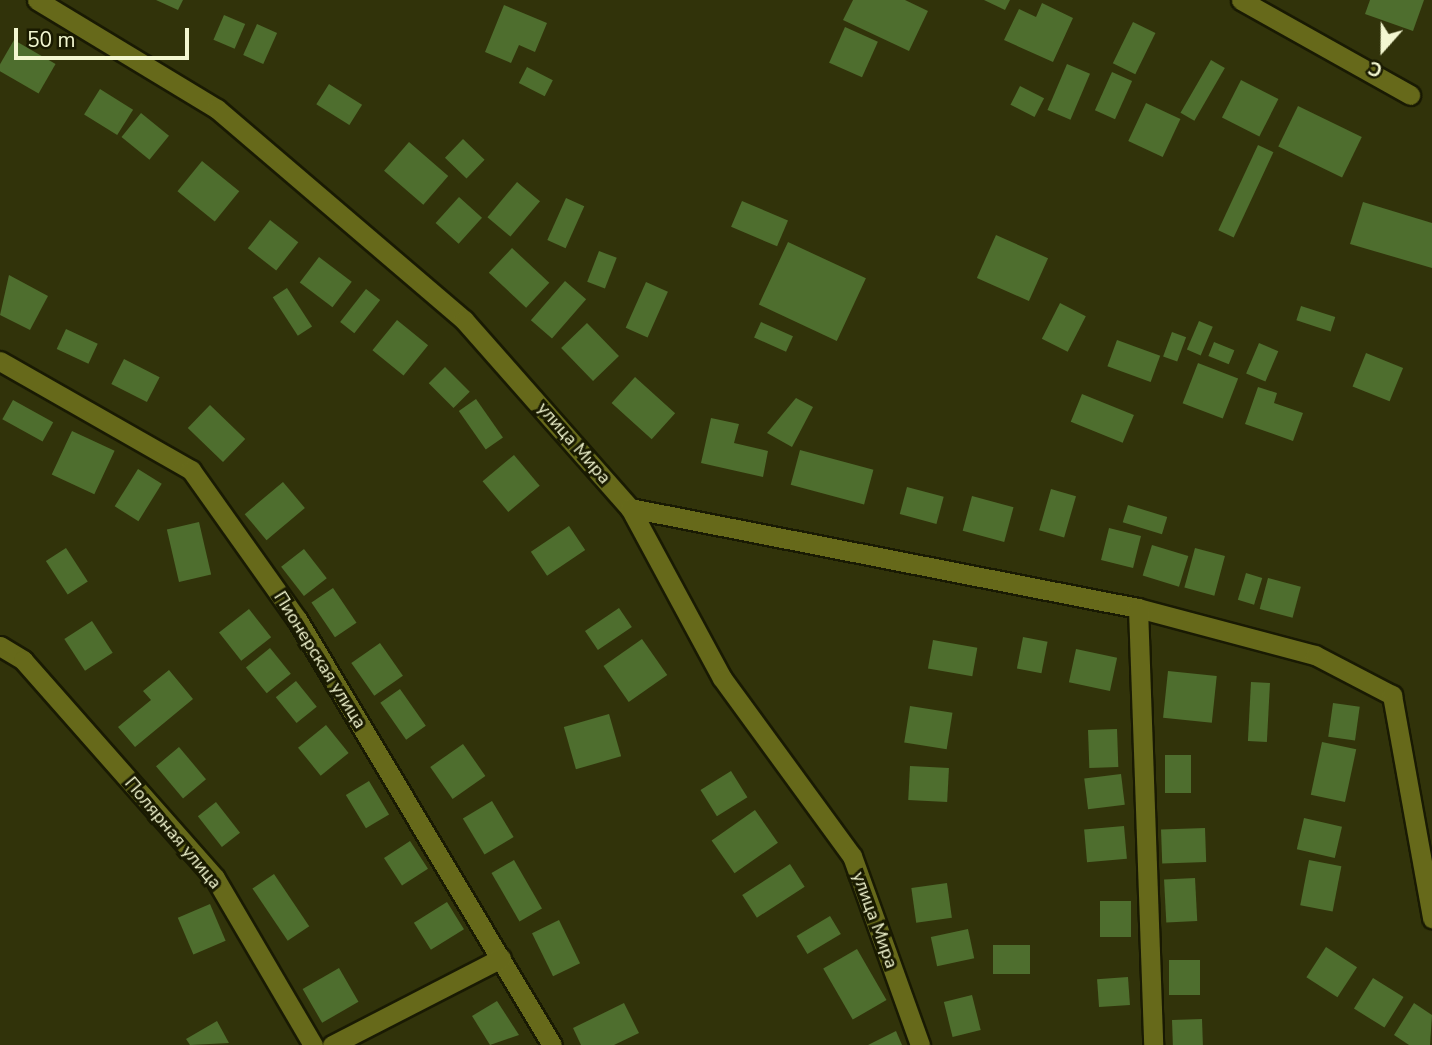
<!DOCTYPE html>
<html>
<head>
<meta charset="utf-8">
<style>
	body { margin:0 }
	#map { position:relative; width:1432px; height:1045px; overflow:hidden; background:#31330a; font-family:"Nunito Sans",sans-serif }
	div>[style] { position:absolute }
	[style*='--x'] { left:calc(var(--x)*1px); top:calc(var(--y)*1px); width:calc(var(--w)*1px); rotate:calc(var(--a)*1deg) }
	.building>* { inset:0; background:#4e6e2e; transform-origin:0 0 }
	.roads { filter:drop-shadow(2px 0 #191a03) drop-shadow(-2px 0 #191a03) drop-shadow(0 2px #191a03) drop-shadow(0 -2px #191a03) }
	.street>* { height:19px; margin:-9.5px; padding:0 9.5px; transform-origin:9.5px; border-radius:9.5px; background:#66691a }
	span { translate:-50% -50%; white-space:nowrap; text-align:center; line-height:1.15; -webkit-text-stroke:6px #191a00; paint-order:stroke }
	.street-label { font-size:18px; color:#f3f7d1 }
	.north { position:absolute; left:1348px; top:14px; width:70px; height:70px; -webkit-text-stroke:5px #191a00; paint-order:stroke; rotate:201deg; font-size:19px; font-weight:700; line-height:28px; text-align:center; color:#f3f7d1 }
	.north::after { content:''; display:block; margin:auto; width:24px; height:32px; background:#f3f7d1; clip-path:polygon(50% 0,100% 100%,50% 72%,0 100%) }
	.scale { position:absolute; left:14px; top:28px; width:175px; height:32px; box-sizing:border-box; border:4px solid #f3f7d1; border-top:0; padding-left:9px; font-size:21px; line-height:24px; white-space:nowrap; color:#f3f7d1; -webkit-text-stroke:5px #191a00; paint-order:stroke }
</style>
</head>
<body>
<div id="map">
	<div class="building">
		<i style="clip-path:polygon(156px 0,183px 0,178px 10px)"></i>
		<i style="clip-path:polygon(853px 0,905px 0,928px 11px,909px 51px,843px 20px)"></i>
		<i style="clip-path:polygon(984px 0,1010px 0,1005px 10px)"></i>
		<i style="clip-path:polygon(1370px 0,1424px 0,1413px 31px,1365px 14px)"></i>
		<i style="clip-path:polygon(1042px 3px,1073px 18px,1053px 62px,1004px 40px,1019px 9px,1036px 17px)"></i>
		<i style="clip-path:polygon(504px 5px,547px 23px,535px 52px,519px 45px,511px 63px,485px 52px)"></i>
		<i style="left:224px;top:15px;width:23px;height:27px;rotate:23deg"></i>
		<i style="left:1133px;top:22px;width:25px;height:46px;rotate:26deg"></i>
		<i style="left:257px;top:24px;width:22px;height:34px;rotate:24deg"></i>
		<i style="left:845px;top:27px;width:36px;height:39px;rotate:24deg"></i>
		<i style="left:14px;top:40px;width:48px;height:34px;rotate:30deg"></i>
		<i style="left:1211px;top:60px;width:16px;height:61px;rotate:30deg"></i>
		<i style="left:1067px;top:64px;width:25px;height:50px;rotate:23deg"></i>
		<i style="left:527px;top:67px;width:29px;height:18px;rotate:27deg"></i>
		<i style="left:1112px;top:72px;width:22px;height:42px;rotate:24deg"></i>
		<i style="left:1241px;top:80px;width:42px;height:42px;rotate:27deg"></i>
		<i style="left:329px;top:84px;width:39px;height:24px;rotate:32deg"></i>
		<i style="left:1020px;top:86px;width:27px;height:21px;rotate:27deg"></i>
		<i style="left:100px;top:89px;width:39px;height:30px;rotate:32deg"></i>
		<i style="left:1146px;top:103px;width:38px;height:42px;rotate:25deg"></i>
		<i style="left:1298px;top:106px;width:71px;height:45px;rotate:26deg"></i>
		<i style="left:141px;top:113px;width:36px;height:31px;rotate:39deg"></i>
		<i style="left:463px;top:139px;width:30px;height:26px;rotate:44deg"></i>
		<i style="left:409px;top:142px;width:52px;height:38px;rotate:41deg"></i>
		<i style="left:1258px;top:145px;width:17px;height:94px;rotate:25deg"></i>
		<i style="left:202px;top:161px;width:48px;height:39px;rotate:39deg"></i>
		<i style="left:517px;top:182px;width:30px;height:46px;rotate:40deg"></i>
		<i style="left:459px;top:197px;width:31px;height:35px;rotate:42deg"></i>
		<i style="left:566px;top:198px;width:20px;height:46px;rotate:24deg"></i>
		<i style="left:742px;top:201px;width:50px;height:28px;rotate:23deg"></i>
		<i style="clip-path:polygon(1363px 202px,1432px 223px,1432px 268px,1350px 244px)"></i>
		<i style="left:270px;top:220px;width:36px;height:36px;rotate:38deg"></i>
		<i style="left:996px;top:235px;width:57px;height:47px;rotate:24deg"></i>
		<i style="left:788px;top:242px;width:86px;height:69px;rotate:25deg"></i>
		<i style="left:512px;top:248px;width:51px;height:34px;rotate:43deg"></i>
		<i style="left:599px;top:251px;width:19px;height:33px;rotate:21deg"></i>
		<i style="left:319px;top:257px;width:41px;height:32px;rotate:37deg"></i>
		<i style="clip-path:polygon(9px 275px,48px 296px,30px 330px,0 315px)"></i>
		<i style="left:565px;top:281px;width:28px;height:52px;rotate:41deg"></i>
		<i style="left:646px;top:282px;width:24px;height:50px;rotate:24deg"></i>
		<i style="left:287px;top:288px;width:46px;height:17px;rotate:57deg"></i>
		<i style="left:366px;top:289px;width:18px;height:42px;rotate:38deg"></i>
		<i style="left:1060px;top:303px;width:29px;height:40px;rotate:27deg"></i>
		<i style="left:1301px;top:306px;width:36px;height:15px;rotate:18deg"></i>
		<i style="left:397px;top:320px;width:40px;height:39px;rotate:39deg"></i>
		<i style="left:1199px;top:321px;width:15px;height:31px;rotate:23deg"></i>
		<i style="left:761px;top:322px;width:35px;height:17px;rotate:24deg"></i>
		<i style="left:587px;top:323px;width:46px;height:36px;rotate:46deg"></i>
		<i style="left:66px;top:329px;width:35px;height:22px;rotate:25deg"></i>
		<i style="left:1172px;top:332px;width:15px;height:26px;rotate:20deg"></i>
		<i style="left:1117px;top:340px;width:46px;height:28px;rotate:20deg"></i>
		<i style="left:1214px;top:342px;width:22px;height:15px;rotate:22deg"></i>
		<i style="left:1259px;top:343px;width:21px;height:33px;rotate:23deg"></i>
		<i style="left:1366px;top:353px;width:40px;height:36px;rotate:22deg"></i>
		<i style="left:124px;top:359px;width:40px;height:28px;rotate:27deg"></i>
		<i style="left:1198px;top:363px;width:43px;height:43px;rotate:21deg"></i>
		<i style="left:445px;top:367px;width:35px;height:23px;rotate:45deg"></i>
		<i style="left:635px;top:377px;width:54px;height:35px;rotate:42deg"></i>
		<i style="clip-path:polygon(1258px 387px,1277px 393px,1274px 403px,1303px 413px,1293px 441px,1245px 424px)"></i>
		<i style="left:1082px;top:394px;width:56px;height:30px;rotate:22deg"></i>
		<i style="clip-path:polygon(796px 398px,813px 407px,792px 447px,767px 433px)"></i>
		<i style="left:476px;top:399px;width:47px;height:21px;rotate:55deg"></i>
		<i style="left:13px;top:400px;width:46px;height:22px;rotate:29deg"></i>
		<i style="left:210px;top:405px;width:49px;height:32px;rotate:44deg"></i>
		<i style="clip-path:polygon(711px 418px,739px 424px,734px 443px,768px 451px,763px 477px,701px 463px)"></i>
		<i style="left:72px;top:431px;width:47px;height:48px;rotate:25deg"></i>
		<i style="left:800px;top:450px;width:76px;height:36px;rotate:15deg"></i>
		<i style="left:514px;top:455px;width:40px;height:41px;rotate:50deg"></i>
		<i style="left:138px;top:469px;width:28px;height:44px;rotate:32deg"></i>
		<i style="left:283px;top:482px;width:34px;height:50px;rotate:50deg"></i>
		<i style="left:907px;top:487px;width:38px;height:28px;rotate:15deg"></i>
		<i style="left:1051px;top:489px;width:26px;height:43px;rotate:16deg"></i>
		<i style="left:972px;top:496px;width:43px;height:36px;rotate:15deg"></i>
		<i style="left:1128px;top:505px;width:41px;height:18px;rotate:17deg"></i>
		<i style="left:199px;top:522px;width:54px;height:33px;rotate:77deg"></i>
		<i style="left:569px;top:526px;width:29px;height:46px;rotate:56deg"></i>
		<i style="left:1109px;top:528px;width:33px;height:33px;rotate:14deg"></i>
		<i style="left:1152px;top:545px;width:38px;height:32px;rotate:17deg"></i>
		<i style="left:66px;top:548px;width:40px;height:24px;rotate:57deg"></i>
		<i style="left:1195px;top:548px;width:31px;height:41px;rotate:15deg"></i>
		<i style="left:304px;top:549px;width:37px;height:29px;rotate:52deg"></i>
		<i style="left:1246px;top:573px;width:17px;height:28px;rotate:17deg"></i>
		<i style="left:1268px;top:578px;width:34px;height:32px;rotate:15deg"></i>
		<i style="left:333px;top:588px;width:42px;height:26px;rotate:56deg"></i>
		<i style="left:619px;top:608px;width:23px;height:41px;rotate:56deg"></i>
		<i style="left:249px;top:609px;width:36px;height:38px;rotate:52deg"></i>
		<i style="left:92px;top:621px;width:38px;height:33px;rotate:57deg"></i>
		<i style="left:1023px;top:637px;width:25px;height:32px;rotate:11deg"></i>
		<i style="left:642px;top:639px;width:44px;height:47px;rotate:55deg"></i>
		<i style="left:933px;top:640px;width:45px;height:29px;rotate:10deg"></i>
		<i style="left:380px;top:643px;width:40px;height:35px;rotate:55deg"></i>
		<i style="left:270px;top:648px;width:33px;height:31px;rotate:51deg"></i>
		<i style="left:1076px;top:649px;width:42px;height:34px;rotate:12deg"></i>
		<i style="clip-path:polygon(169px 670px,193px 699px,135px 747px,118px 727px,151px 700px,143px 691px)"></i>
		<i style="left:1168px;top:671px;width:49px;height:47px;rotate:6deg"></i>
		<i style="left:296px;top:681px;width:33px;height:26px;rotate:51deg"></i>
		<i style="left:1251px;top:682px;width:19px;height:59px;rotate:3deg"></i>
		<i style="left:400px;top:689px;width:45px;height:24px;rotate:55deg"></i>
		<i style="left:1333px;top:703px;width:27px;height:34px;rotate:8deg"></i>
		<i style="left:910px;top:706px;width:43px;height:37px;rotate:9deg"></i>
		<i style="left:609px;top:714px;width:44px;height:47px;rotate:74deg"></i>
		<i style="left:326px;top:725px;width:36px;height:36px;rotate:51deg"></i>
		<i style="left:1117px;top:729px;width:38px;height:29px;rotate:88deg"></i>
		<i style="left:1322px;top:742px;width:35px;height:54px;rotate:12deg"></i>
		<i style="left:463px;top:744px;width:39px;height:40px;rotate:55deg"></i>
		<i style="left:179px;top:747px;width:42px;height:30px;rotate:50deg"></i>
		<i style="left:1165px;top:755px;width:26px;height:38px"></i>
		<i style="left:910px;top:766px;width:39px;height:34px;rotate:3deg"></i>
		<i style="left:731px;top:771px;width:31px;height:36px;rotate:58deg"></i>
		<i style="left:1121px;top:774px;width:31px;height:37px;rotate:83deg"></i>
		<i style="left:369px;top:781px;width:39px;height:27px;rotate:59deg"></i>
		<i style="left:492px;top:801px;width:42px;height:34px;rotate:59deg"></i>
		<i style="left:216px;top:802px;width:39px;height:23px;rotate:52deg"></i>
		<i style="left:755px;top:810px;width:40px;height:53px;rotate:55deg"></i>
		<i style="left:1304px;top:818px;width:39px;height:32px;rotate:13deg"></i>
		<i style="left:1124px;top:826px;width:33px;height:40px;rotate:85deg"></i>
		<i style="left:1205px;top:828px;width:34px;height:44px;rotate:88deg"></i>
		<i style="left:410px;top:841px;width:33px;height:31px;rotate:57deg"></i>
		<i style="left:514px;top:860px;width:56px;height:26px;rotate:60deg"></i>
		<i style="left:1309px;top:860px;width:33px;height:46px;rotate:11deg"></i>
		<i style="left:790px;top:864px;width:27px;height:57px;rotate:57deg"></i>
		<i style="left:274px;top:874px;width:63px;height:26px;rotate:56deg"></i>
		<i style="left:1195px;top:878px;width:43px;height:31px;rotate:87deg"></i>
		<i style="left:947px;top:883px;width:35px;height:36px;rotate:82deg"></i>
		<i style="left:1100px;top:901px;width:31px;height:36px"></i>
		<i style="left:447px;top:902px;width:32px;height:39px;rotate:58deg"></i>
		<i style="left:210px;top:904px;width:40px;height:35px;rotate:67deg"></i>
		<i style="left:830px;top:916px;width:21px;height:39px;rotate:59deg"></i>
		<i style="left:559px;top:920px;width:48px;height:30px;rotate:64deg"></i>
		<i style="left:968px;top:929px;width:30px;height:38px;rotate:78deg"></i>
		<i style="left:993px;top:945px;width:37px;height:29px"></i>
		<i style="left:1326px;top:947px;width:37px;height:36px;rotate:33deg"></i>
		<i style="left:857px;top:949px;width:59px;height:39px;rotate:60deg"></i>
		<i style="left:1169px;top:960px;width:31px;height:35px"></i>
		<i style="left:339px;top:968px;width:39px;height:42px;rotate:60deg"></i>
		<i style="left:1128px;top:977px;width:28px;height:31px;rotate:86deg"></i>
		<i style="left:1373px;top:978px;width:36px;height:36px;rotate:32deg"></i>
		<i style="left:972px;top:995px;width:36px;height:29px;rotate:76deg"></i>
		<i style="clip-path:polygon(497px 1001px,519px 1035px,490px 1045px,472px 1016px)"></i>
		<i style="clip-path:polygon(624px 1003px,639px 1033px,614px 1045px,581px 1045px,573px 1028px)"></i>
		<i style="clip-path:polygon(1414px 1003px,1432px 1015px,1430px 1045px,1409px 1045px,1394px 1035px)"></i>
		<i style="left:1202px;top:1019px;width:26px;height:30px;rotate:88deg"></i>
		<i style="clip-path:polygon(217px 1021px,229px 1043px,190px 1045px,186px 1039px)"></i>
		<i style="clip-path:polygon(896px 1031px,902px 1045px,868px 1045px)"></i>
	</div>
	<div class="roads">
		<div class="street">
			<i style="--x:37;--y:0;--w:210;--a:31.2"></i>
			<i style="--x:217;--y:109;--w:325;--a:40.5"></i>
			<i style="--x:464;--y:320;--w:251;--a:48.6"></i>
			<i style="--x:630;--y:508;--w:193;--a:61.6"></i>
			<i style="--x:722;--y:678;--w:220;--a:53.9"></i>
			<i style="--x:852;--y:856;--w:201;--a:70.2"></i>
			<i style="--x:1241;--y:0;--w:194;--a:29.3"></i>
			<i style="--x:0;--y:361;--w:220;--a:29.7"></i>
			<i style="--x:191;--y:470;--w:183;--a:54.6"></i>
			<i style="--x:297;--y:619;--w:496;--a:59.1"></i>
			<i style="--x:630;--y:508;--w:518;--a:11.14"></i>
			<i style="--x:1138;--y:608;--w:183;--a:14.9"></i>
			<i style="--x:1315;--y:655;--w:87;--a:27.5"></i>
			<i style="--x:1392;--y:695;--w:227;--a:79.8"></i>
			<i style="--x:1138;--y:608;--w:437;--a:88"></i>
			<i style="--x:0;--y:646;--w:27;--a:31"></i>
			<i style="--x:23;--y:660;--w:290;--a:48.6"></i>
			<i style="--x:215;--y:878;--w:194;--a:59.6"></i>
			<i style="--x:332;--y:1045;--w:190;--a:-27.2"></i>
		</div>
	</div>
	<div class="street-label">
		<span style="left:574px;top:443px;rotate:49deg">улица Мира</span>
		<span style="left:320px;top:660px;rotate:58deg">Пионерская улица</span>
		<span style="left:173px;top:833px;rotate:50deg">Полярная улица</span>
		<span style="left:875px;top:920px;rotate:70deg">улица Мира</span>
	</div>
	<div class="north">С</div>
	<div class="scale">50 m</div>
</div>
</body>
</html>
